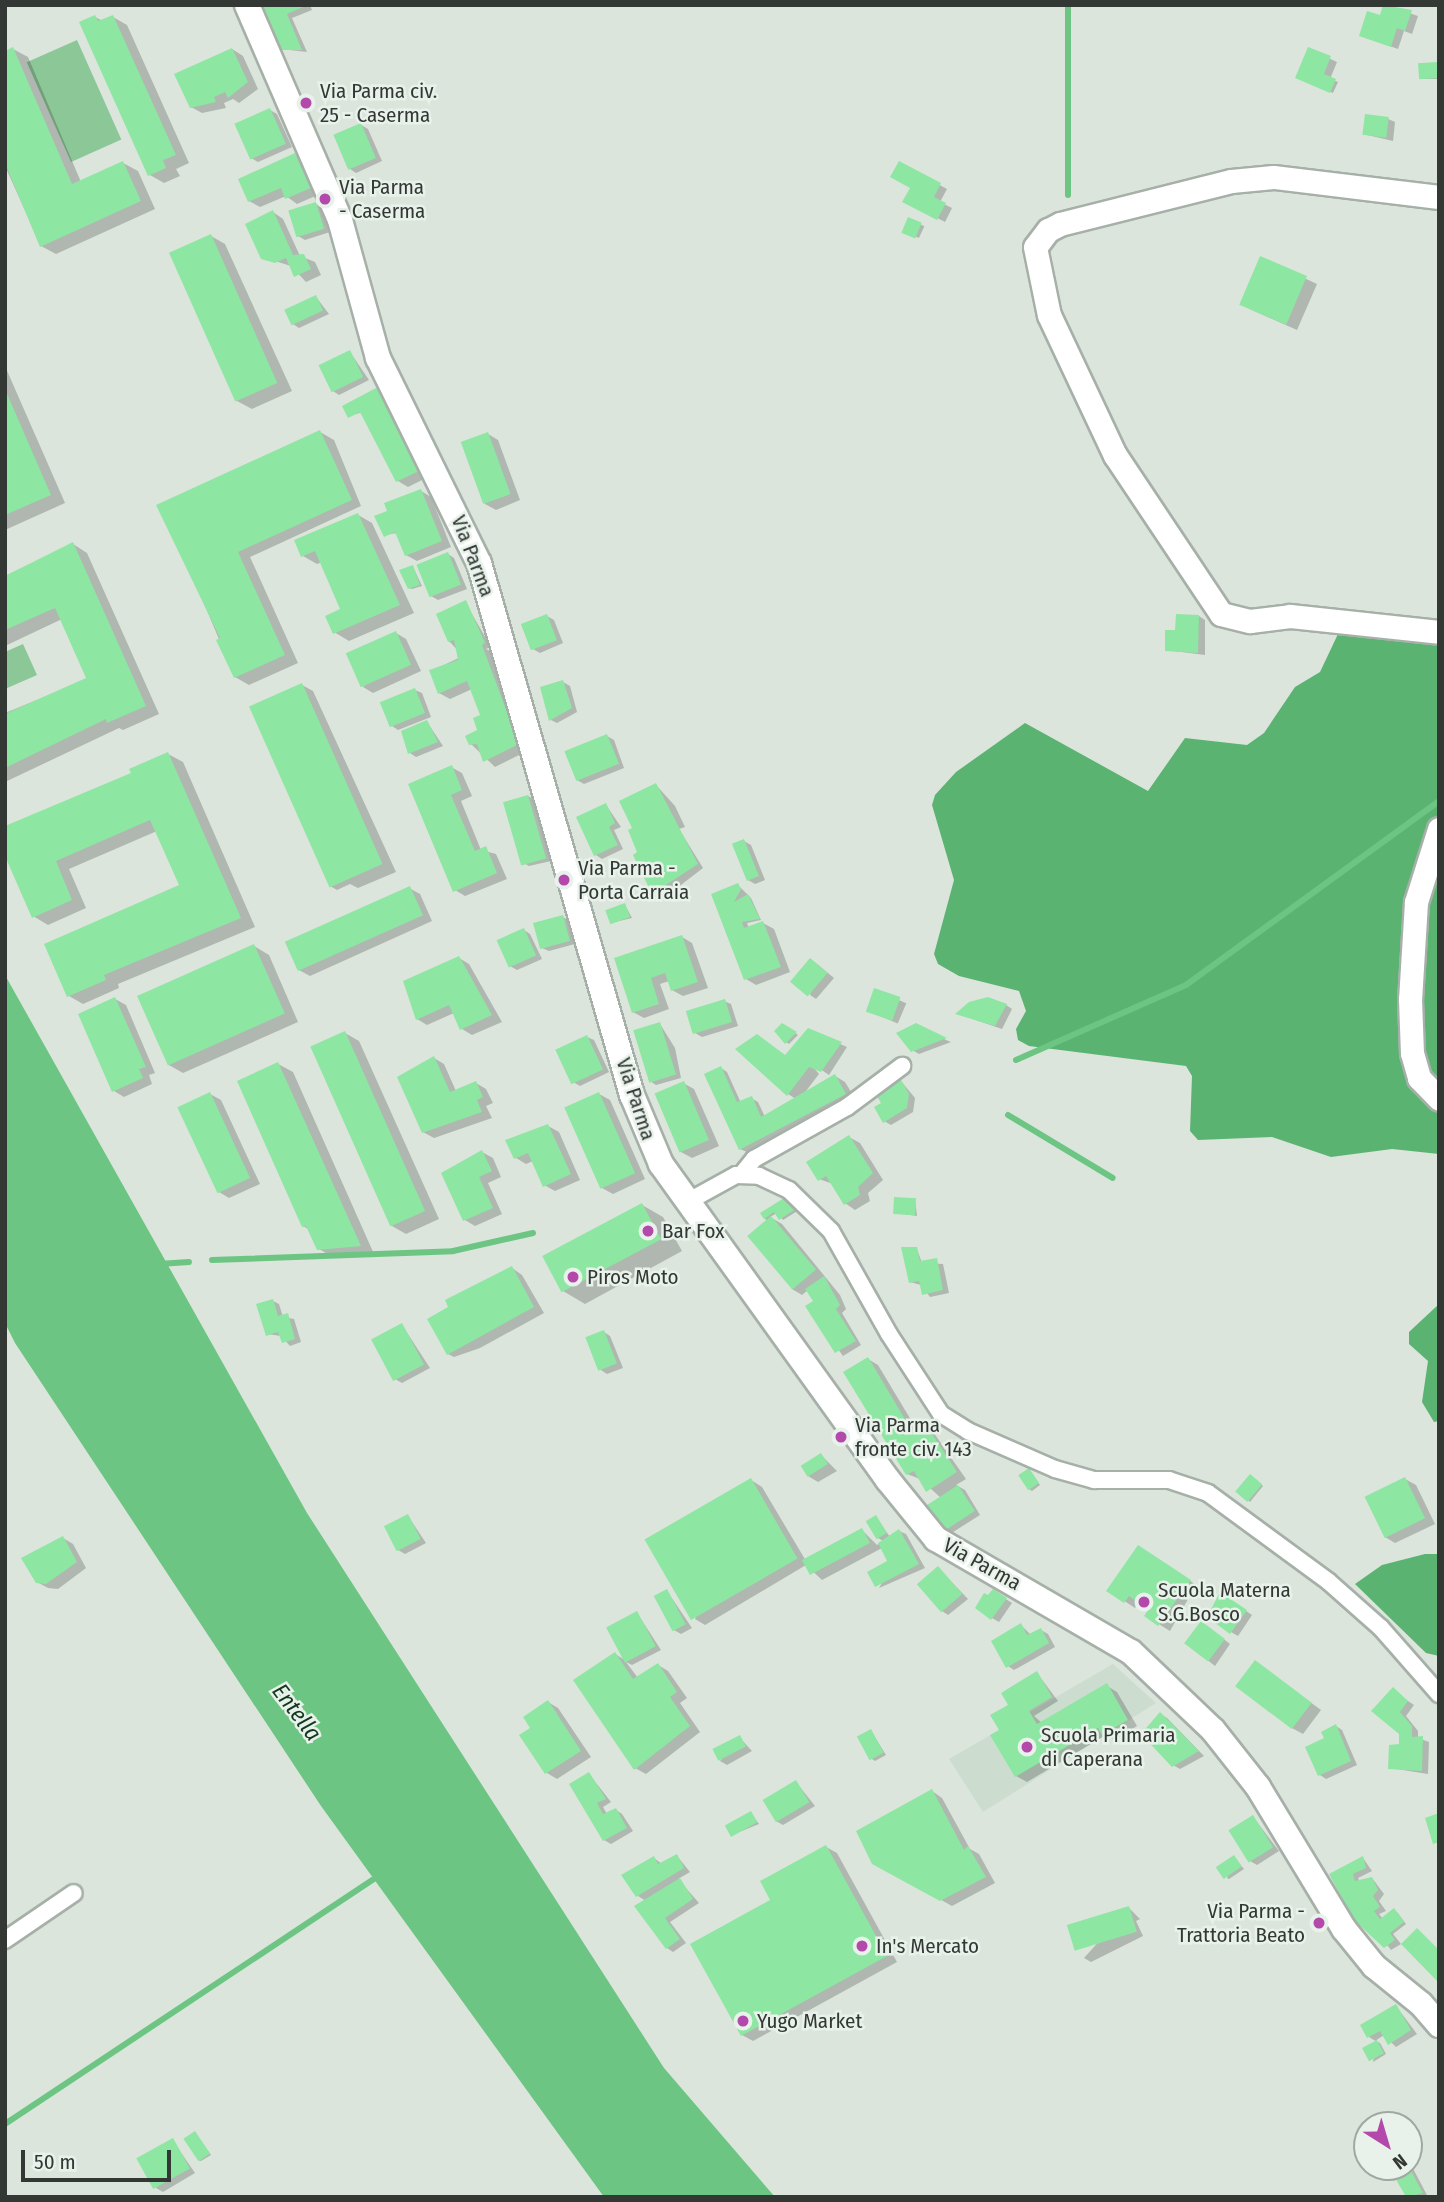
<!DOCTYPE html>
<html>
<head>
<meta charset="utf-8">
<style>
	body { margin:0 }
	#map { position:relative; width:1444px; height:2202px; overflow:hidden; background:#dbe5dc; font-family:"Fira Sans Condensed",sans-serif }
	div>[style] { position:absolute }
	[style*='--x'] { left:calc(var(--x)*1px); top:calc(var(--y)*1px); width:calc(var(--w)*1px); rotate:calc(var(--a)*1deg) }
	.built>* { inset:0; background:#ccddcf }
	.green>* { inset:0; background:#8cc798; transform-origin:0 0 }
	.forest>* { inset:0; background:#5bb372 }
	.water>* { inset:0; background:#6dc583 }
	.shadow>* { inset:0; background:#0003; transform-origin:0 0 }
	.stream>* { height:6px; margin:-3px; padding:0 3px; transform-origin:3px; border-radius:3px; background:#6dc583 }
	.building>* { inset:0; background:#8de6a2; transform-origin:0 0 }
	.roads { filter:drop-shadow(2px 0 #a6b0a8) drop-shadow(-2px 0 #a6b0a8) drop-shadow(0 2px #a6b0a8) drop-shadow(0 -2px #a6b0a8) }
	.street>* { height:16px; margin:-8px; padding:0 8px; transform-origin:8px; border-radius:8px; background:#fff }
	.secondary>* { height:23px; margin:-11.5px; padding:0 11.5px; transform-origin:11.5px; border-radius:11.5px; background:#fff }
	.primary>* { height:24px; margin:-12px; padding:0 12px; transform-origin:12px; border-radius:12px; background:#fff }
	.dots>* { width:19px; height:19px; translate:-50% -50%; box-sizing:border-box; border:4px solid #e8f2ea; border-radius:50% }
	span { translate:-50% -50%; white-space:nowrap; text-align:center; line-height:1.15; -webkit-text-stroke:5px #e8f2ea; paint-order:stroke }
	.poi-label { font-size:21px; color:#343835 }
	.left { translate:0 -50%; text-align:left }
	.right { translate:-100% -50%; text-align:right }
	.street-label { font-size:21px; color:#343835 }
	.water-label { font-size:23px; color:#13381e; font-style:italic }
	.frame { position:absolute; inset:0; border:7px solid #343835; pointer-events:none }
	.north { position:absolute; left:1353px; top:2111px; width:70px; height:70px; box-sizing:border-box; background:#e8f2ea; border:2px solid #a0a8a2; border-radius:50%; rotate:143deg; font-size:19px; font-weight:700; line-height:28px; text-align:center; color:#343835 }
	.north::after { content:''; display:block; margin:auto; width:24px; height:32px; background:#b249ab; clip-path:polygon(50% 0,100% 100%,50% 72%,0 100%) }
	.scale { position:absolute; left:21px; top:2150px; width:150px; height:32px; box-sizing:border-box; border:4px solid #343835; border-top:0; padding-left:9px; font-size:21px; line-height:24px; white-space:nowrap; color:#343835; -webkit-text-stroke:5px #e8f2ea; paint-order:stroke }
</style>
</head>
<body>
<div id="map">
	<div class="built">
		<i style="clip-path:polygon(1113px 1664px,1156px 1703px,983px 1812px,949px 1759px)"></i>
	</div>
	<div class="green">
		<i style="left:77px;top:40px;width:109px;height:55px;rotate:66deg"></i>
		<i style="clip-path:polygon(23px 644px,37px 675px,5px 689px,5px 652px)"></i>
	</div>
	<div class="forest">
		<i style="clip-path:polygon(1338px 634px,1439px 644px,1439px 1154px,1392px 1149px,1331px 1157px,1272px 1137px,1198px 1140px,1190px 1131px,1192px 1076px,1186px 1066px,1029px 1046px,1018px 1040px,1016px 1029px,1026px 1011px,1019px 991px,959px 976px,938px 964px,934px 954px,954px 880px,932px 805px,935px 795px,956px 772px,1025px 723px,1148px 791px,1185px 738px,1247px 745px,1264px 733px,1295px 687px,1320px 672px)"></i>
		<i style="clip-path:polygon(1439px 1304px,1439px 1421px,1434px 1422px,1422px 1402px,1428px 1361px,1409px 1344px,1409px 1332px)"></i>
		<i style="clip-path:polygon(1425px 1554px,1439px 1554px,1439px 1656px,1426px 1653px,1355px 1584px,1382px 1565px)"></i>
	</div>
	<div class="water">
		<i style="clip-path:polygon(5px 975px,307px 1513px,664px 2068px,775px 2197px,604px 2197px,321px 1806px,15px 1343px,5px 1323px)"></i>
	</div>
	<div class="shadow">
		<i style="clip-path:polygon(262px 5px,310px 5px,312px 10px,292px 18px,307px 52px,281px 49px)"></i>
		<i style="clip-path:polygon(1385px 5px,1418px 16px,1412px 34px,1404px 31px,1398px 49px,1361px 36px,1381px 17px)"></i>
		<i style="clip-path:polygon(95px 17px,103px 21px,113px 17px,127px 25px,189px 163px,176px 169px,180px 176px,164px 183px,150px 175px)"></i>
		<i style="clip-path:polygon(13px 49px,28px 57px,81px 182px,123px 163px,138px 171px,155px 209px,56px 254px,41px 246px,5px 166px,5px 53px)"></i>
		<i style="clip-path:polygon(232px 49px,243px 56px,258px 89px,239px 103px,233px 99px,224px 103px,226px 108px,202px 113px,191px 107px)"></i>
		<i style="clip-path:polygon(1309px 49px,1337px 62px,1330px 79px,1338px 82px,1333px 93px,1300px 79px)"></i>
		<i style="clip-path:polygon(1437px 63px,1439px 79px,1421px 79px)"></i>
		<i style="clip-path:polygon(270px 110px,277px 114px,292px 147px,258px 162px,251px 158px)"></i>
		<i style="clip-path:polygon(1388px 119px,1395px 122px,1393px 141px,1363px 134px)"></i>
		<i style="clip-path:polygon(361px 125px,368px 129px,382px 161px,356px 173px,350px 169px)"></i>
		<i style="clip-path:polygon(295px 155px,306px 161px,320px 194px,297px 204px,286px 196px,260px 207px,249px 201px)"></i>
		<i style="clip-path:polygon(899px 163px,947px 189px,940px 202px,952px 208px,945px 222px,905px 201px,912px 187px)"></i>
		<i style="clip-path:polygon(316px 204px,323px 207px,330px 232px,305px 240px,298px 236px)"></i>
		<i style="clip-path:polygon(273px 212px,283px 219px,300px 256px,315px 262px,321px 275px,306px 282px,291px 266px,262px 257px)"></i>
		<i style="left:909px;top:219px;width:17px;height:13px;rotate:25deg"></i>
		<i style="clip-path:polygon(211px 236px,225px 244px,292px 391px,252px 409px,237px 401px)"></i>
		<i style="clip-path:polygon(1261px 258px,1317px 284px,1297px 330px,1252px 310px)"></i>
		<i style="clip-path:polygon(316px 297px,329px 314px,299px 328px,293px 324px,286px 311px)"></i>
		<i style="clip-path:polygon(350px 352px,369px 380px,339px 395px,333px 391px)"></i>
		<i style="clip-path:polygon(5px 366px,65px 503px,5px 530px)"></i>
		<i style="clip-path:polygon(378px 389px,389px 396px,430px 476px,408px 487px,398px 481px,363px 412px,349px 416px)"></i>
		<i style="clip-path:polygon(320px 432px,334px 440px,361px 506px,250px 557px,298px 663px,249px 685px,235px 677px,178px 542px)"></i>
		<i style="clip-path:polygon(488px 434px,498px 440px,520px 500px,496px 510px,485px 504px)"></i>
		<i style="clip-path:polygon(421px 491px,431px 497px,451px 547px,417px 561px,406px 555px,397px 533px,385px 535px,389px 512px)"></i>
		<i style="clip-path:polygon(358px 515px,372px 523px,414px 613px,349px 641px,334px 632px,343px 610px,322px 562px,317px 564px,303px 556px)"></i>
		<i style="clip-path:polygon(73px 544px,87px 553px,159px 714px,123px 730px,119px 728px,5px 782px,5px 713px,88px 679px,62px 619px,5px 646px,5px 576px)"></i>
		<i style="clip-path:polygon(448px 554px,454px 558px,467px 589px,438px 600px,431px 596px)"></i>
		<i style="clip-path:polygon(413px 567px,422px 586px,412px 589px,409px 588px)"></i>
		<i style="clip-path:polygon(465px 602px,491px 647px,486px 649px,493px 653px,529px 750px,495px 767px,471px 744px,483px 716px,472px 689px,450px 699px,439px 693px,431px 671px,463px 656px,449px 641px)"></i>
		<i style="clip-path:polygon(547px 616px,554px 620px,563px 643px,540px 653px,533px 649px)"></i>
		<i style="clip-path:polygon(1199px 616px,1205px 620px,1205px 655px,1166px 650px,1177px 632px)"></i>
		<i style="clip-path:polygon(396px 633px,406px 639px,421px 671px,373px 693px,363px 687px)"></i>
		<i style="clip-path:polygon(563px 682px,570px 686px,577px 712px,557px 723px,551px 720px)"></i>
		<i style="clip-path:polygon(302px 685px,313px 691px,396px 872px,358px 888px,350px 884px,337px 890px,330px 886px)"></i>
		<i style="clip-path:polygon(415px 690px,422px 693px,431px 717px,398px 730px,392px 726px)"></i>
		<i style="clip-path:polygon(427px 722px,443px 746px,416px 757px,410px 753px)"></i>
		<i style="clip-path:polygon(607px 736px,614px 740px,624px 768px,584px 784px,577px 780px)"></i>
		<i style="clip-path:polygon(168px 754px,183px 762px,255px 927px,118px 984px,119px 988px,83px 1004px,69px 996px,182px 886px,157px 831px,69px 869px,86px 908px,48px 925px,33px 916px,5px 852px)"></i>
		<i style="clip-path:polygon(451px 767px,462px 773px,472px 796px,461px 801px,481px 850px,496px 854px,507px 879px,465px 896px,455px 890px,410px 785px)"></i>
		<i style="clip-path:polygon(656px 785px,675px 806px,685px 827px,679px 829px,703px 868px,664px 898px,654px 892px,639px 853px)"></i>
		<i style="clip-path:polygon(528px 796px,535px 800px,551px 861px,529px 866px,522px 862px)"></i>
		<i style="clip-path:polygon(606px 805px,621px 827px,614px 830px,623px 849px,602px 859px,596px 855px)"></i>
		<i style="clip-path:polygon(744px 841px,751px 845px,765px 880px,755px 884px,748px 880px)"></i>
		<i style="clip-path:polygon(738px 885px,751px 898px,761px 920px,747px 923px,749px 928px,763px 923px,774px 929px,790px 972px,756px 985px,746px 979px,713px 895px)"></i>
		<i style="clip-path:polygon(409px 888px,420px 894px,432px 921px,310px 976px,299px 970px)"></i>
		<i style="clip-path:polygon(625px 905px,632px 918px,611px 923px)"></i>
		<i style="clip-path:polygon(563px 917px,569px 921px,575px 944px,549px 951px,542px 948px)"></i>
		<i style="clip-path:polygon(524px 930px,530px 934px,542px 959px,517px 970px,510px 966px)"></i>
		<i style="clip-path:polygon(682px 937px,692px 943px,708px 988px,683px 996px,672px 990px,669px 981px,660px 984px,669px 1009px,644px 1018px,633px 1012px,616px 959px)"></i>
		<i style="clip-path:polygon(254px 946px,269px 955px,298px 1022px,183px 1073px,169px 1065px)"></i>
		<i style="clip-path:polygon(459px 958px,469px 964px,502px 1022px,472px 1035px,462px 1029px,454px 1013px,427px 1025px,417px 1019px)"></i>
		<i style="clip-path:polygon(817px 964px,834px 978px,816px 999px,810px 995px)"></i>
		<i style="left:875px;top:990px;width:34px;height:22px;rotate:23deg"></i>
		<i style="clip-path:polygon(115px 999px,126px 1005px,155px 1073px,149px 1075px,152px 1084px,124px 1097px,114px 1091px)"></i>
		<i style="clip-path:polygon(724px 1001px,731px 1004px,738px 1026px,702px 1037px,695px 1033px)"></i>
		<i style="clip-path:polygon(1006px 1005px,1012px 1009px,1002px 1029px,958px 1014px)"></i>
		<i style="clip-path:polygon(660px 1024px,675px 1048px,681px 1078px,656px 1085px,650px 1081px)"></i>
		<i style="clip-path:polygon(783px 1025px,798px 1035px,789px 1044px,786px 1042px)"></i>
		<i style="clip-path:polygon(916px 1025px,946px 1040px,951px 1042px,919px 1054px,912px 1050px)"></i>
		<i style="clip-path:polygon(808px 1030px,847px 1047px,829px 1075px,807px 1060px,819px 1074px,803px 1095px,835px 1076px,845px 1082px,856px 1100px,747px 1152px,740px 1149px,721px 1068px,727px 1072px,741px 1103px,751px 1098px,758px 1102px,765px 1117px,796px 1099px,788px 1094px,757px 1036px,786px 1056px)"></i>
		<i style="clip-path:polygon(345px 1033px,359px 1041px,439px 1219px,406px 1234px,392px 1226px)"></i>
		<i style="clip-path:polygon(587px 1037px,594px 1040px,609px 1072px,580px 1086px,573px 1082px)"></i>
		<i style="clip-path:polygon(434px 1058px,444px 1064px,456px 1091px,476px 1083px,486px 1089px,493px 1103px,486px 1106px,492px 1118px,434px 1138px,423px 1132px)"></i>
		<i style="clip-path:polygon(278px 1064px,293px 1072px,374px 1254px,333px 1257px,319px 1249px,310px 1230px,303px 1226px)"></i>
		<i style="clip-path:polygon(900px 1080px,915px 1098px,913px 1112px,891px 1125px,884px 1121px)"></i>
		<i style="clip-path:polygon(683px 1083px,694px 1089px,719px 1146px,692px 1158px,681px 1152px)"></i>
		<i style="clip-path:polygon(210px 1094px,221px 1100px,260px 1184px,229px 1198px,219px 1192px)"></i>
		<i style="clip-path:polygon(599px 1094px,610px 1100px,645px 1179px,613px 1194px,602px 1188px)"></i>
		<i style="clip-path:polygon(548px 1126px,559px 1132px,580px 1180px,555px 1191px,544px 1185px,533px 1161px,526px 1164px,516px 1158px)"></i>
		<i style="clip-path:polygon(849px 1137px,860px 1143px,883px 1180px,868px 1193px,870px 1201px,855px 1210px,845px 1203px,833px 1184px,819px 1179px)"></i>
		<i style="clip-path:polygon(482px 1152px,493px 1158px,501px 1177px,488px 1183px,502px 1214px,475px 1226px,465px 1220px)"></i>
		<i style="clip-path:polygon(789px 1197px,799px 1210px,783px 1220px,777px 1213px,770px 1217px,782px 1224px,840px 1295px,846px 1309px,842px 1313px,861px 1345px,843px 1356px,808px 1307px,816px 1302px,808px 1290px,802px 1295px,792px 1289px,765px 1218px)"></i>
		<i style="clip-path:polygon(915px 1200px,917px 1216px,895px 1213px)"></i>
		<i style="clip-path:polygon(642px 1205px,663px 1217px,682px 1251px,585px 1304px,563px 1291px)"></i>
		<i style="clip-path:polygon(917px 1249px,922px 1263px,943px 1264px,949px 1293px,930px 1297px,921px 1285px,910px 1282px)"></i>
		<i style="clip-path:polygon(512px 1268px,522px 1275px,544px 1313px,480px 1348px,454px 1357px,448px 1354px)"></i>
		<i style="clip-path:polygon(273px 1301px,279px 1304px,283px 1317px,294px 1319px,301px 1342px,290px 1346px,281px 1336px,267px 1334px)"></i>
		<i style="clip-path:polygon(402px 1325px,430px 1368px,402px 1383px,395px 1379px)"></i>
		<i style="clip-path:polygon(604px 1332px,610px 1336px,623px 1368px,607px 1374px,601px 1370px)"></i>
		<i style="clip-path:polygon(868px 1359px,878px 1365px,917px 1430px,925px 1425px,931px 1429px,966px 1479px,956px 1485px,965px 1490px,980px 1515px,950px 1534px,943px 1530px,941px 1498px,920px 1479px,907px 1474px)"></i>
		<i style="clip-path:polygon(821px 1455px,837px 1471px,818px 1482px,808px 1476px)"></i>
		<i style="clip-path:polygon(1029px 1470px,1040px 1485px,1032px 1491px,1029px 1489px)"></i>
		<i style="clip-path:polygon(1253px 1478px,1263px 1486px,1250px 1502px,1248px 1500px)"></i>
		<i style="clip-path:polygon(1405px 1479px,1416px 1485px,1435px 1524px,1395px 1543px,1385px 1537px)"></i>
		<i style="clip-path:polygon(751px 1480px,762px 1487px,806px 1561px,862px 1530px,877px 1545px,883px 1541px,878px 1538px,876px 1517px,890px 1537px,899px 1531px,906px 1534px,925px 1568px,879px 1588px,892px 1566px,882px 1548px,822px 1580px,806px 1565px,705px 1625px,695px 1619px)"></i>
		<i style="clip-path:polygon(408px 1516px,426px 1543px,405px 1554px,398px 1550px)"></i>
		<i style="clip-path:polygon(63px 1538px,73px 1544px,86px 1568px,58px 1589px,48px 1588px,37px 1582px)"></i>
		<i style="clip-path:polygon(1163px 1562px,1196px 1585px,1170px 1631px,1146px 1616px,1151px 1609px,1139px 1601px,1135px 1608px,1108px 1590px)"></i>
		<i style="clip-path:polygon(938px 1568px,968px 1599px,948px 1615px,942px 1611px)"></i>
		<i style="clip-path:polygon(667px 1591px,692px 1628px,681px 1634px,674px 1630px)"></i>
		<i style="clip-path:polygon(993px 1591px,1012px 1603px,999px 1622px,992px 1618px,989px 1598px)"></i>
		<i style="clip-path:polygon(1227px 1598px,1252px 1615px,1238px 1636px,1231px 1632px)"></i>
		<i style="clip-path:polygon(637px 1613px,661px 1650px,632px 1665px,626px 1662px,638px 1678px,658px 1665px,668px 1671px,687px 1698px,680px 1703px,700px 1732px,646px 1774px,635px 1768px,615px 1654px,625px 1660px)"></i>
		<i style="clip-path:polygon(1021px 1625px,1031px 1635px,1041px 1630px,1048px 1634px,1055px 1647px,1014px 1670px,1008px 1666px)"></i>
		<i style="clip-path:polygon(1208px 1627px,1230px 1644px,1215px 1666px,1186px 1643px)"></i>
		<i style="clip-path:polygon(1255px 1662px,1321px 1710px,1303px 1734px,1292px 1728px)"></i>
		<i style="clip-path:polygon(1037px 1673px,1058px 1701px,1034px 1716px,1042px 1723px,1107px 1686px,1117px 1692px,1137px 1726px,1114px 1740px,1106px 1735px,1027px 1782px,1016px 1776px,1010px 1706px)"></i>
		<i style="clip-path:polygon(1405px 1699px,1414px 1705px,1406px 1716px,1418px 1731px,1418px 1738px,1429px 1742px,1428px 1774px,1390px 1768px,1401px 1745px,1401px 1733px,1373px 1711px)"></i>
		<i style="clip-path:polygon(548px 1702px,558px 1708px,591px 1757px,557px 1779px,547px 1773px,521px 1735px,532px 1728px)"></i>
		<i style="clip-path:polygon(1160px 1714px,1167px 1718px,1204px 1756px,1180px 1769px,1173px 1765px)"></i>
		<i style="clip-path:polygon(1336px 1726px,1342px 1730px,1357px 1765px,1326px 1779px,1320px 1775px,1326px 1739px)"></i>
		<i style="clip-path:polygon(871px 1731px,886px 1755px,875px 1761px,872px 1759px)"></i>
		<i style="clip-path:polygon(739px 1737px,752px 1751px,727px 1765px,720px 1761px)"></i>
		<i style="clip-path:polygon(589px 1774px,611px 1802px,603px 1807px,607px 1814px,616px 1810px,622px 1814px,633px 1831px,611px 1844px,604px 1840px)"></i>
		<i style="clip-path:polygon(796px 1782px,815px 1806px,783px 1825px,776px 1821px)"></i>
		<i style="clip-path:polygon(932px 1791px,942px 1798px,970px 1849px,979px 1854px,995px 1883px,952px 1906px,874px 1862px)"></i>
		<i style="clip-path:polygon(751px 1813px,759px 1824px,732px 1835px)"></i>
		<i style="clip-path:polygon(1253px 1817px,1279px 1851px,1257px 1865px,1250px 1861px)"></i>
		<i style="clip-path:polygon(826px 1847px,837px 1853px,897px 1962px,753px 2041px,742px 2035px,772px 1901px)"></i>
		<i style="clip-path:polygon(677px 1856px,690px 1872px,678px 1879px,699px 1903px,670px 1922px,686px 1943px,673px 1952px,667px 1948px,646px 1901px,638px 1896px,654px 1858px,662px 1864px)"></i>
		<i style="clip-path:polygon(1234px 1857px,1244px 1869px,1229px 1879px,1227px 1878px)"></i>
		<i style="clip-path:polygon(1363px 1858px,1372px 1871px,1358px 1878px,1360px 1882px,1372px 1878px,1384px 1894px,1379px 1901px,1386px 1911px,1379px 1914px,1383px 1919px,1397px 1912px,1406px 1924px,1393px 1934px,1401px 1944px,1391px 1950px,1332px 1874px)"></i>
		<i style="clip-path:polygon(1129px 1908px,1140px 1919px,1136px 1921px,1143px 1936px,1091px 1962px,1084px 1958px)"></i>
		<i style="clip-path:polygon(1396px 2006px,1417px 2034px,1396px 2047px,1384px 2035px,1375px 2041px,1380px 2043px,1386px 2054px,1373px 2062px,1377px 2042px,1369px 2037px)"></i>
		<i style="clip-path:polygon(195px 2133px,211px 2155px,201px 2161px,198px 2160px)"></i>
		<i style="clip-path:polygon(173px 2141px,195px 2173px,163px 2192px,156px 2188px)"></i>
		<i style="clip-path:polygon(1409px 2161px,1428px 2197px,1408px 2197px,1391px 2167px,1409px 2167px)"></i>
	</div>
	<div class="stream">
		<i style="--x:1068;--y:195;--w:190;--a:-90"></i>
		<i style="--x:1016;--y:1060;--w:186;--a:-23.8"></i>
		<i style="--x:1186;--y:985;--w:313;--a:-36"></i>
		<i style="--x:1008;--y:1115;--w:122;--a:31"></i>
		<i style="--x:212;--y:1260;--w:241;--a:-2.1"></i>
		<i style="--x:453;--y:1251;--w:82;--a:-12.7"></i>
		<i style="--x:159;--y:1264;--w:30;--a:-4"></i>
		<i style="--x:5;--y:2124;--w:450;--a:-33.6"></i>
	</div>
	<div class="building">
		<i style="clip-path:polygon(261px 5px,308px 5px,287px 14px,302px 50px,280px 50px)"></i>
		<i style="clip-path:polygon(1383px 5px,1412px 10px,1405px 31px,1397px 28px,1391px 47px,1359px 36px,1367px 11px,1380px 15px)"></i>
		<i style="clip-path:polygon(95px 15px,98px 21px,113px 15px,176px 155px,163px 160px,166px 168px,148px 176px,79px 22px)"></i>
		<i style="clip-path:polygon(13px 47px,72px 184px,123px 161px,141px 201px,40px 247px,5px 163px,5px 51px)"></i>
		<i style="clip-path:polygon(1308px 47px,1331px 56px,1324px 74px,1336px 79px,1330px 93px,1295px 78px)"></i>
		<i style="clip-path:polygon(232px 48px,248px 82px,228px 98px,225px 92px,214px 97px,216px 102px,190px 108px,174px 74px)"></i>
		<i style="left:1437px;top:62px;width:16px;height:19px;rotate:86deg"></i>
		<i style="left:270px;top:108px;width:39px;height:39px;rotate:66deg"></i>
		<i style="left:1365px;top:114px;width:24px;height:21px;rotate:7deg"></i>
		<i style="left:361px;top:123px;width:38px;height:30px;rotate:67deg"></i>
		<i style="clip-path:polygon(295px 153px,311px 188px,285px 199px,281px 188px,248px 202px,238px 179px)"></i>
		<i style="clip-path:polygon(899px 161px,941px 183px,934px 197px,946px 203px,937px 220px,902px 202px,910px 188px,890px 177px)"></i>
		<i style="left:316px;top:202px;width:28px;height:29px;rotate:73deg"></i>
		<i style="clip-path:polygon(273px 210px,293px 255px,304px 254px,311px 269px,294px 277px,286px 258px,275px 263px,261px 259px,245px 224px)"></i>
		<i style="left:908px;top:217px;width:15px;height:17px;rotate:23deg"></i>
		<i style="left:211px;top:234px;width:163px;height:46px;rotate:66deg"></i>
		<i style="left:1260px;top:256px;width:51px;height:53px;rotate:23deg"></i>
		<i style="left:316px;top:295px;width:17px;height:35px;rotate:65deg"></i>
		<i style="left:350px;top:350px;width:30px;height:35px;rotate:64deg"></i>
		<i style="clip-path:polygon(378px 387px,421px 470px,396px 482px,360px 412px,348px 418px,342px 406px)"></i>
		<i style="clip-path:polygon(5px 389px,51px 495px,5px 515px)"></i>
		<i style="clip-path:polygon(320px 430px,352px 500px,238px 552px,285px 655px,234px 678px,216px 640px,220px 638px,156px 505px)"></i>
		<i style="left:488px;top:432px;width:66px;height:29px;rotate:70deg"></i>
		<i style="clip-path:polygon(421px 489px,442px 541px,405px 556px,395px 532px,384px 537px,374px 516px,387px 511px,384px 503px)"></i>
		<i style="clip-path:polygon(358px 513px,400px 605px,333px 634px,325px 616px,340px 609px,315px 551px,301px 557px,294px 540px)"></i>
		<i style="clip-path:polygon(73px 542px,146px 706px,107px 723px,106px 719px,5px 768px,5px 714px,86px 678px,55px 608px,5px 630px,5px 576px)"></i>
		<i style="left:448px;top:552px;width:35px;height:34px;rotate:68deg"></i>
		<i style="clip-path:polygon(413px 565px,420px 585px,408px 589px,399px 570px)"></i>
		<i style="clip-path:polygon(466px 600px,485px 643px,482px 645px,519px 744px,483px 762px,477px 744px,469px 745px,465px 736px,477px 730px,473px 718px,480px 715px,467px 681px,438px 694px,429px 670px,458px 660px,454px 640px,448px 642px,436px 614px)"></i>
		<i style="left:547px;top:614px;width:28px;height:28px;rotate:69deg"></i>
		<i style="clip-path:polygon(1176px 614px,1199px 615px,1198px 653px,1165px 651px,1165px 630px,1175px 630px)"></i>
		<i style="left:396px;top:631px;width:37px;height:55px;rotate:66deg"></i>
		<i style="clip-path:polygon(563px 680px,572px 708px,549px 721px,540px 687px)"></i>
		<i style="left:302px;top:683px;width:198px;height:58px;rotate:66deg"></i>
		<i style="left:415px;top:688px;width:27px;height:38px;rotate:68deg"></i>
		<i style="clip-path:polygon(427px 720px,438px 742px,408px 754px,401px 731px)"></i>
		<i style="left:607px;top:734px;width:32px;height:46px;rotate:68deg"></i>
		<i style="clip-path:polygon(168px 752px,241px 918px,104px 975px,106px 980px,67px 997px,44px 944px,179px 885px,150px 820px,56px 861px,72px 900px,32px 918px,5px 856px,5px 826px,131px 773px,129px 769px)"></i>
		<i style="clip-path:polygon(452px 765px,462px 790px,451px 795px,475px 851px,486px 846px,497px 873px,453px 892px,408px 784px)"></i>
		<i style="clip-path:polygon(656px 783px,698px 864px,652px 894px,633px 855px,637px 852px,628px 830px,632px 828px,619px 801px)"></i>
		<i style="left:528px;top:795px;width:66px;height:26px;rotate:74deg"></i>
		<i style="clip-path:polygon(606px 803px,615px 823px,609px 827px,618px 845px,594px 856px,576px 817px)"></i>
		<i style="left:744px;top:839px;width:40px;height:13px;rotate:68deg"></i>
		<i style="clip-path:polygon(738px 883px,741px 889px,734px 902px,748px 894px,760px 919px,742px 922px,744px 928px,763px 921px,781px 967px,744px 980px,711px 894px)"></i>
		<i style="left:410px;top:886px;width:32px;height:137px;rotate:66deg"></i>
		<i style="left:625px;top:903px;width:15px;height:21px;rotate:70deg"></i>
		<i style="left:563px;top:915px;width:27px;height:31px;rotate:75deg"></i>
		<i style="left:524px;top:928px;width:30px;height:30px;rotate:66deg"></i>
		<i style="clip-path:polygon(682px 935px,698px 982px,671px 991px,665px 973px,651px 978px,659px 1004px,632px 1013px,614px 958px)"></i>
		<i style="left:254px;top:944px;width:76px;height:128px;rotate:66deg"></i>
		<i style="clip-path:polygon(459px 956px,492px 1015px,460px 1030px,449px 1005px,416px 1020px,403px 981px)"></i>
		<i style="left:810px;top:958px;width:23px;height:31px;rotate:40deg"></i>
		<i style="left:874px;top:988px;width:28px;height:25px;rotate:19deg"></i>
		<i style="clip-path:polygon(115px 997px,146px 1067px,139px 1069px,143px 1078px,112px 1092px,78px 1014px)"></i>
		<i style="clip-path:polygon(988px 997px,1007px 1004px,995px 1026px,955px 1014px,969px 1002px)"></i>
		<i style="left:725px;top:999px;width:24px;height:41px;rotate:73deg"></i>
		<i style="left:660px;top:1022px;width:55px;height:28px;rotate:73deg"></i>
		<i style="clip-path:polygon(782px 1023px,797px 1032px,785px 1044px,774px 1031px)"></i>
		<i style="clip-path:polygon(916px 1023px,947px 1038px,911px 1052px,896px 1033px)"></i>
		<i style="clip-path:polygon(808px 1028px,842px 1042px,821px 1072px,809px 1067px,787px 1096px,735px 1049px,757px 1034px,785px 1055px)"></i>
		<i style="left:345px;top:1031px;width:197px;height:38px;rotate:66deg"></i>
		<i style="left:587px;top:1035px;width:38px;height:35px;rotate:65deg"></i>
		<i style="clip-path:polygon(434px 1056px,450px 1092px,476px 1081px,483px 1097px,477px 1100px,482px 1112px,422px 1133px,397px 1077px)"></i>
		<i style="clip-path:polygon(278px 1062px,361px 1246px,317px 1250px,306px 1226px,302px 1227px,237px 1081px)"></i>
		<i style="clip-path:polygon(721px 1066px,737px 1102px,752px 1096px,761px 1117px,835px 1074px,846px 1094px,739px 1150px,704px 1074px)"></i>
		<i style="clip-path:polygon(900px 1078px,909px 1094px,907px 1108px,883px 1123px,874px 1107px,881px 1103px,875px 1093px)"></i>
		<i style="left:684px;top:1081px;width:64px;height:32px;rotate:67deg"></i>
		<i style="left:210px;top:1092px;width:95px;height:36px;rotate:65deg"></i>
		<i style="left:599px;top:1092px;width:89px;height:38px;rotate:66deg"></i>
		<i style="clip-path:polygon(548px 1124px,571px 1174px,543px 1187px,528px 1153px,514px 1159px,505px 1140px)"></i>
		<i style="clip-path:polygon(849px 1135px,873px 1173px,858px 1187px,860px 1195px,844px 1205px,826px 1176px,818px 1181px,806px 1162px)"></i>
		<i style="clip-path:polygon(482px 1150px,492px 1171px,479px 1177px,493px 1208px,463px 1221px,441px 1173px)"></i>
		<i style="clip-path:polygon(789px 1195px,797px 1208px,779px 1220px,774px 1212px,764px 1219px,760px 1213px)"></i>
		<i style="left:894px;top:1197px;width:22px;height:17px;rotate:3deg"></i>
		<i style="left:642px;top:1203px;width:41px;height:113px;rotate:62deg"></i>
		<i style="left:771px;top:1216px;width:70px;height:31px;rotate:50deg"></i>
		<i style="clip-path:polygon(901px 1247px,917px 1247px,920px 1261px,937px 1258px,943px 1290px,922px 1295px,919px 1281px,909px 1283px)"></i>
		<i style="clip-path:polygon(512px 1266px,534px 1307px,447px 1355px,427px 1319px,448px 1307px,445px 1300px)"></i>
		<i style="clip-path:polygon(824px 1276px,840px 1305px,836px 1309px,856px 1341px,835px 1353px,805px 1306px,813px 1301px,805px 1289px)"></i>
		<i style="clip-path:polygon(273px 1299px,278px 1316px,288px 1313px,295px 1339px,282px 1343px,278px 1332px,266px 1336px,256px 1304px)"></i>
		<i style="left:402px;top:1323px;width:47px;height:35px;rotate:62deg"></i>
		<i style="left:604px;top:1330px;width:36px;height:20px;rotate:69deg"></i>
		<i style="clip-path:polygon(868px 1357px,912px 1431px,925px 1423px,957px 1472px,926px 1492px,914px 1471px,906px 1475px,843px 1372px)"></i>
		<i style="left:821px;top:1453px;width:13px;height:24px;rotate:58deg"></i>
		<i style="left:1029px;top:1468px;width:18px;height:13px;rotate:56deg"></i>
		<i style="left:1250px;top:1474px;width:16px;height:23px;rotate:40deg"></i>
		<i style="left:1405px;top:1477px;width:46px;height:45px;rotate:64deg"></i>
		<i style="left:751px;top:1478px;width:93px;height:123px;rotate:60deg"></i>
		<i style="left:958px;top:1485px;width:31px;height:39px;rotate:57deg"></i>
		<i style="left:408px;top:1514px;width:28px;height:27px;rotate:63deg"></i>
		<i style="left:876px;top:1515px;width:21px;height:12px;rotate:59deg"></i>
		<i style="left:862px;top:1528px;width:17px;height:68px;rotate:62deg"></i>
		<i style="clip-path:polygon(899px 1529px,919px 1564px,875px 1587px,867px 1572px,887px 1561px,878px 1543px)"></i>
		<i style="clip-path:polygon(63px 1536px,77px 1562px,46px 1584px,36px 1583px,21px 1558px)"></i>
		<i style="clip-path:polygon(1138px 1545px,1191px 1580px,1158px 1626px,1144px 1616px,1148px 1610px,1129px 1596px,1124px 1603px,1106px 1591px)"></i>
		<i style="left:938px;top:1566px;width:37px;height:28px;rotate:49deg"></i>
		<i style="left:667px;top:1589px;width:40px;height:15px;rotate:62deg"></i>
		<i style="clip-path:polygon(993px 1589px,1007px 1598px,991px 1620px,975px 1608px,984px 1593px,988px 1595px)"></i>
		<i style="clip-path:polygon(1220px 1592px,1247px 1610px,1230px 1634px,1207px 1617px)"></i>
		<i style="left:637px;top:1611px;width:40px;height:35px;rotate:62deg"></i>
		<i style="left:1201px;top:1621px;width:30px;height:28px;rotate:37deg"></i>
		<i style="clip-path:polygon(1021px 1623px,1027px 1635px,1041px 1628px,1049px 1643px,1006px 1668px,991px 1641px)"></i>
		<i style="clip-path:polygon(615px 1652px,633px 1679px,658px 1663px,677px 1692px,670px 1697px,690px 1726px,634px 1770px,573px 1680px)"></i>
		<i style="left:1255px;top:1660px;width:71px;height:33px;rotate:37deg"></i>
		<i style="clip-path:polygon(1037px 1671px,1052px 1697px,1029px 1711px,1037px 1724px,1107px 1683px,1128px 1720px,1102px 1735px,1098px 1728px,1015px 1777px,990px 1735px,999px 1730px,990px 1715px,1008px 1705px,1001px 1693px)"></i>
		<i style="clip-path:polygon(1393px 1687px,1408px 1701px,1400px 1712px,1412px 1726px,1412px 1737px,1423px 1736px,1422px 1771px,1388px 1769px,1389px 1745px,1399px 1744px,1399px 1734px,1371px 1711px)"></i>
		<i style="clip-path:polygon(548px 1700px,581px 1751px,545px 1774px,519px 1735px,530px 1728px,523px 1717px)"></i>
		<i style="clip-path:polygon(1160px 1712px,1199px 1751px,1172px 1767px,1141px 1734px)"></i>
		<i style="clip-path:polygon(1336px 1724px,1351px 1761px,1318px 1776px,1305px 1747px,1324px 1738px,1321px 1732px)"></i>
		<i style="left:871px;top:1729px;width:27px;height:16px;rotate:62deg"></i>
		<i style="left:740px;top:1735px;width:13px;height:31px;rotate:63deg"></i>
		<i style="clip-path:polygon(589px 1772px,606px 1799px,597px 1803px,603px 1814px,616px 1808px,627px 1828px,603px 1841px,569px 1784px)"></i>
		<i style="left:796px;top:1780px;width:26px;height:39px;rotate:59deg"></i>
		<i style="clip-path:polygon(932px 1789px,964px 1850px,968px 1846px,986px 1877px,940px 1901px,872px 1864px,856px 1831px)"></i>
		<i style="left:751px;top:1811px;width:13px;height:30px;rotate:61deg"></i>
		<i style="clip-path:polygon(1439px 1813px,1439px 1842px,1433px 1844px,1425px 1818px)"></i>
		<i style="left:1253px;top:1815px;width:38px;height:29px;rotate:58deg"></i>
		<i style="clip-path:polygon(826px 1845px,887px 1956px,741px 2036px,690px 1944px,770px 1900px,760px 1881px)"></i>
		<i style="clip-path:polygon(677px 1854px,684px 1868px,636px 1897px,621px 1875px,654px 1856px,658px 1864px)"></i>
		<i style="left:1234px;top:1855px;width:14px;height:22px;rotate:56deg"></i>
		<i style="clip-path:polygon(1363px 1856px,1366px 1868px,1353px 1874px,1355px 1881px,1372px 1877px,1378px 1890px,1373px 1896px,1380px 1907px,1374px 1911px,1380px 1919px,1394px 1908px,1404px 1922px,1390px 1933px,1395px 1940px,1384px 1948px,1354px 1920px,1329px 1874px)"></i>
		<i style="clip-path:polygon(680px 1878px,693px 1899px,665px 1918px,680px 1939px,666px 1949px,634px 1906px)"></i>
		<i style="left:1129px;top:1906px;width:27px;height:65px;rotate:73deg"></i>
		<i style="clip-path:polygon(1417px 1928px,1439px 1950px,1439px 1983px,1401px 1944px)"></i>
		<i style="clip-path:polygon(1396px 2004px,1411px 2030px,1388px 2045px,1380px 2031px,1367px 2038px,1360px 2025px)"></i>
		<i style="left:1377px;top:2040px;width:15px;height:17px;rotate:62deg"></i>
		<i style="left:195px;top:2131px;width:27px;height:14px;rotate:56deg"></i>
		<i style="left:173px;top:2138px;width:35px;height:42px;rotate:61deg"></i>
		<i style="clip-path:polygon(1389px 2167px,1409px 2167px,1423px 2193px,1406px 2197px)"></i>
	</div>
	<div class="roads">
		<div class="street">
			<i style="--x:741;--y:1175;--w:21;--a:-51"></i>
			<i style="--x:754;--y:1159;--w:107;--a:-29.2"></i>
			<i style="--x:847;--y:1107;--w:69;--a:-36.7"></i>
			<i style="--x:687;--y:1202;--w:56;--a:-28.9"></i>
			<i style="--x:736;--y:1175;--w:23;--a:2"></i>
			<i style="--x:759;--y:1176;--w:33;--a:25"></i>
			<i style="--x:789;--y:1190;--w:59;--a:44.3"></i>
			<i style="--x:831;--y:1231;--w:118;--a:60.6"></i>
			<i style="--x:889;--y:1334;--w:95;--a:57"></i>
			<i style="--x:941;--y:1414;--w:32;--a:32"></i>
			<i style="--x:968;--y:1431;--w:95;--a:23.6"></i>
			<i style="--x:1055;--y:1469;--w:41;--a:15.8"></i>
			<i style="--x:1094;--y:1480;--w:75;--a:0"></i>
			<i style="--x:1169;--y:1480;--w:41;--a:18.4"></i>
			<i style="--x:1208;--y:1493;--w:150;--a:36.3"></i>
			<i style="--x:1329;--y:1582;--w:69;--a:41.5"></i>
			<i style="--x:1381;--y:1628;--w:88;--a:48.7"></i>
			<i style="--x:5;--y:1940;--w:83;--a:-34.3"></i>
		</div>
		<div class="secondary">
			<i style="--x:1439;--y:197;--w:167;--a:-173.1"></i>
			<i style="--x:1273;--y:177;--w:42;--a:174.6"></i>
			<i style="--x:1231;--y:181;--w:176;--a:165.9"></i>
			<i style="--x:1060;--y:224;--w:13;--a:153"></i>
			<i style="--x:1048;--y:230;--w:21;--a:127"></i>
			<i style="--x:1035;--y:247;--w:69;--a:78.4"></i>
			<i style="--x:1049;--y:315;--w:155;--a:64.8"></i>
			<i style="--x:1115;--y:455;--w:191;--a:56.3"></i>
			<i style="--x:1221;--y:614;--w:30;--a:14"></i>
			<i style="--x:1250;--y:621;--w:40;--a:-7.1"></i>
			<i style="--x:1290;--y:616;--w:150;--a:6.1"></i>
			<i style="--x:1439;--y:829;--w:77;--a:107.5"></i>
			<i style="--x:1416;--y:902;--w:97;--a:93.5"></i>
			<i style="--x:1410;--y:999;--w:54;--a:87.9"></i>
			<i style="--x:1412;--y:1053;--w:26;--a:74"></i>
			<i style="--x:1419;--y:1078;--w:29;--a:46"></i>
		</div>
		<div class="primary">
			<i style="--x:247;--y:5;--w:234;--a:66.6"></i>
			<i style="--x:340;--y:220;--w:143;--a:74.6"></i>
			<i style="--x:378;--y:358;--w:229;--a:63.8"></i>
			<i style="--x:479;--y:563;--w:554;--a:73.96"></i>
			<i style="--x:632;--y:1095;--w:75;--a:67.2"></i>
			<i style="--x:661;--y:1164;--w:389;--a:54.3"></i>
			<i style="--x:888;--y:1480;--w:76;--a:50.9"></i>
			<i style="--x:936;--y:1539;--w:225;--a:30.1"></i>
			<i style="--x:1131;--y:1652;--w:113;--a:43.6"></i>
			<i style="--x:1213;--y:1730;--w:73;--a:51.7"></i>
			<i style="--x:1258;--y:1787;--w:166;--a:58.8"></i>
			<i style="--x:1344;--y:1929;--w:48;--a:51"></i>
			<i style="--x:1374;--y:1966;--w:60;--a:39"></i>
			<i style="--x:1421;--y:2004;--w:28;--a:49"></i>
		</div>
	</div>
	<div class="dots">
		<i style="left:306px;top:103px;background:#b249ab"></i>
		<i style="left:325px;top:199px;background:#b249ab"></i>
		<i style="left:564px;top:880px;background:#b249ab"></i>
		<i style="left:648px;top:1231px;background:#b249ab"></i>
		<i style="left:573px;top:1277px;background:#b249ab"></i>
		<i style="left:841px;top:1437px;background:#b249ab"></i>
		<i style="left:1144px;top:1602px;background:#b249ab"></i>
		<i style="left:1027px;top:1747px;background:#b249ab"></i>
		<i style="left:1319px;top:1923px;background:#b249ab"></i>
		<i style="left:862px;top:1946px;background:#b249ab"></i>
		<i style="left:743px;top:2021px;background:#b249ab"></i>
	</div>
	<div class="poi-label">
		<span class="left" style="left:320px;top:103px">Via Parma civ.<br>25 - Caserma</span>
		<span class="left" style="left:339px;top:199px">Via Parma<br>- Caserma</span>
		<span class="left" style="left:578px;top:880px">Via Parma -<br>Porta Carraia</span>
		<span class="left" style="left:662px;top:1231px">Bar Fox</span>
		<span class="left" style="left:587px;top:1277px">Piros Moto</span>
		<span class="left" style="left:855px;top:1437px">Via Parma<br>fronte civ. 143</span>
		<span class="left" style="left:1158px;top:1602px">Scuola Materna<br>S.G.Bosco</span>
		<span class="left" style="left:1041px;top:1747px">Scuola Primaria<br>di Caperana</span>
		<span class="right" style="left:1305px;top:1923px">Via Parma -<br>Trattoria Beato</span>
		<span class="left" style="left:876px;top:1946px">In's Mercato</span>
		<span class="left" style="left:757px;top:2021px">Yugo Market</span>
	</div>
	<div class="street-label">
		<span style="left:473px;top:556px;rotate:69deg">Via Parma</span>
		<span style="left:636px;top:1099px;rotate:72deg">Via Parma</span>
		<span style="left:982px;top:1564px;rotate:29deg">Via Parma</span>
	</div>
	<div class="water-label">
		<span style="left:297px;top:1712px;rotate:53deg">Entella</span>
	</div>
	<div class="frame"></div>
	<div class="north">N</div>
	<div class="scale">50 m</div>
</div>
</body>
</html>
